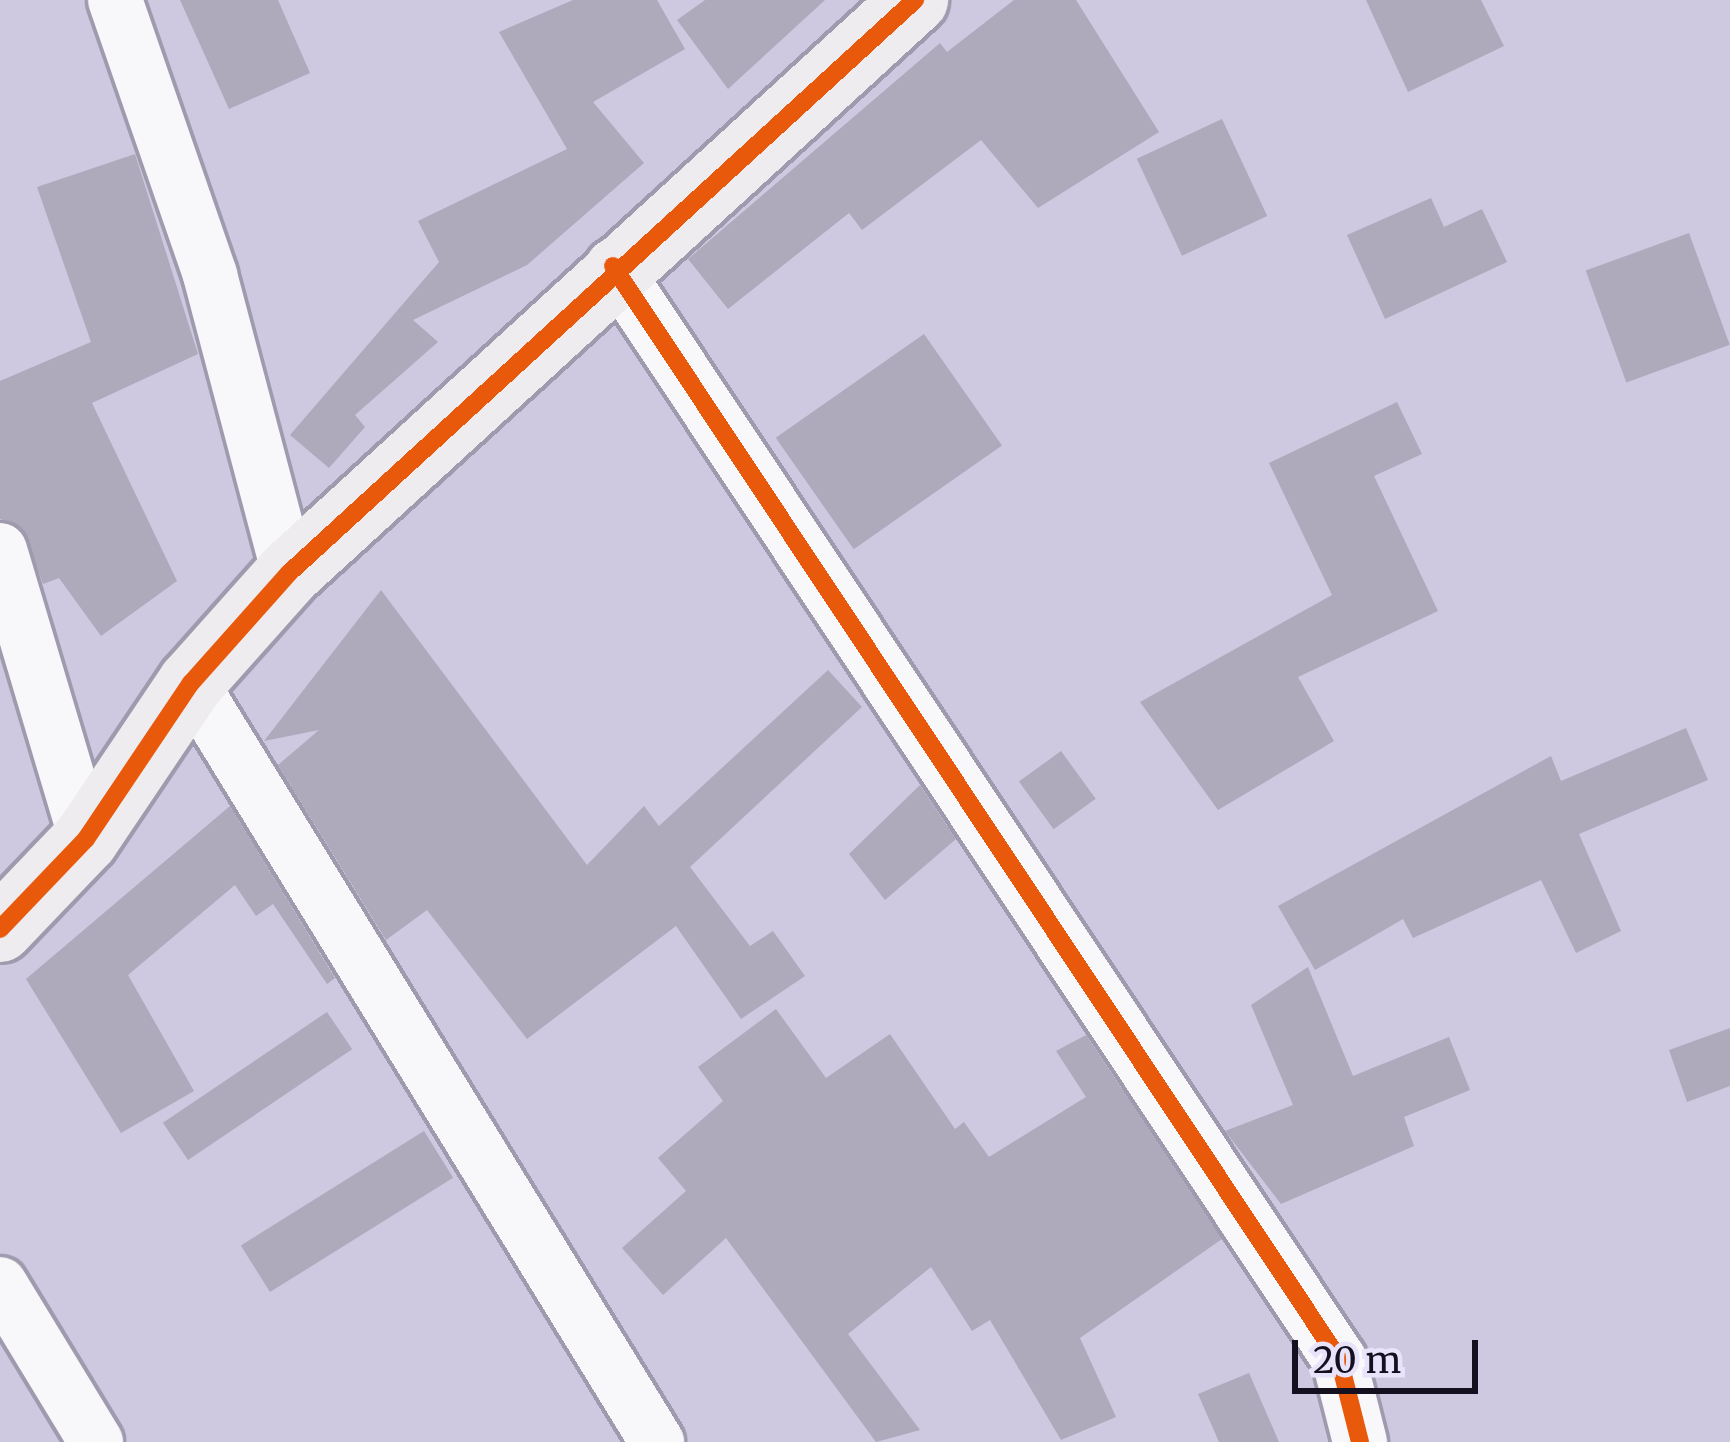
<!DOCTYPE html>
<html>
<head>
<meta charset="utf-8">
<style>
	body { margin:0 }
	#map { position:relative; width:1730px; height:1442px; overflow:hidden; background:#cec8e0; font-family:Merriweather,serif }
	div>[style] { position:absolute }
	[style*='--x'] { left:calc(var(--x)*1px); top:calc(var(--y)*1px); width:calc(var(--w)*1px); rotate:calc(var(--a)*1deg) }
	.building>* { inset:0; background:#aeaabc; transform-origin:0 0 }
	.roads { filter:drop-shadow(3px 0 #9f9aad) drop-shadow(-3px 0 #9f9aad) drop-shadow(0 3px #9f9aad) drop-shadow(0 -3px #9f9aad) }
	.street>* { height:54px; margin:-27px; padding:0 27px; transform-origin:27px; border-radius:27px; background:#f8f7fa }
	.secondary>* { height:66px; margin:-33px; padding:0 33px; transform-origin:33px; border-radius:33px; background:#efecf0 }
	.cycleway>* { height:18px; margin:-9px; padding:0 9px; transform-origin:9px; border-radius:9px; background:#e8590c }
	span { translate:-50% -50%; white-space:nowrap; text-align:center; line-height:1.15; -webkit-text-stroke:12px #e8e3fa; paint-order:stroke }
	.scale { position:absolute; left:1292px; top:1340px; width:186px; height:54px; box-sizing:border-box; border:6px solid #14101f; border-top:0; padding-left:15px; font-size:36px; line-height:42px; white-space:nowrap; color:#14101f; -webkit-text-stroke:9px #e8e3fa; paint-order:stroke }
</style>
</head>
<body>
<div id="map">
	<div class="building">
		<i style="clip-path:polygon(180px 0,278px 0,310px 73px,229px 109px)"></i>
		<i style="clip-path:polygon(573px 0,657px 0,685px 49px,593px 102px,644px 163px,527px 265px,413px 320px,438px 342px,355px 415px,365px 427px,329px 468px,290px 435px,439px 262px,418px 221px,567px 149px,499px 32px)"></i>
		<i style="clip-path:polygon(705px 0,825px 0,728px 89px,677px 20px)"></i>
		<i style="clip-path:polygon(1014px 0,1076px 0,1159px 132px,1038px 208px,981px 140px,862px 230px,849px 213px,728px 309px,688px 259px,940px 43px,947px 52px)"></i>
		<i style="clip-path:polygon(1366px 0,1481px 0,1504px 46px,1408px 92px)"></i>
		<i style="left:1222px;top:119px;width:107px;height:94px;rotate:65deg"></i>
		<i style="clip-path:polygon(135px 154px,198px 354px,92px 403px,177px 581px,101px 636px,59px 578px,43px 584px,22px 528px,0 519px,0 381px,91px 342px,37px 187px)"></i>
		<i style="clip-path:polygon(1431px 198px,1444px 227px,1482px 209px,1507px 262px,1385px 319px,1347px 235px)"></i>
		<i style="left:1689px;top:233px;width:119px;height:110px;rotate:70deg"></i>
		<i style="left:924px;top:334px;width:136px;height:181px;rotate:55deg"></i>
		<i style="clip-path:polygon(1397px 402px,1422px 454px,1374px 476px,1438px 611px,1298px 677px,1334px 741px,1218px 810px,1140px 702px,1332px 595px,1269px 463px)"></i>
		<i style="clip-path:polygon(381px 590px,587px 865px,644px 806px,659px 826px,828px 670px,862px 707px,690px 867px,750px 946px,773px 931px,805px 976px,741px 1019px,676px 926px,527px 1039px,427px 910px,386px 940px,278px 765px,319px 730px,264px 741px)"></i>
		<i style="clip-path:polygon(1686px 728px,1708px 780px,1579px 834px,1621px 931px,1576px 953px,1541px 880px,1413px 938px,1403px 919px,1315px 970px,1278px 906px,1551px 756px,1561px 781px)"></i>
		<i style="left:1061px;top:751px;width:59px;height:52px;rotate:54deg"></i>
		<i style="clip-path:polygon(920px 785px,956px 839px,885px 900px,849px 854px)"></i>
		<i style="clip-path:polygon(230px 806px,335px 978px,327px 984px,273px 904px,256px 916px,235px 885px,128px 975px,194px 1091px,121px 1133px,26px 979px)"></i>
		<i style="clip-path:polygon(1308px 967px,1353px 1076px,1449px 1037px,1470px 1090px,1404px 1117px,1414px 1146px,1281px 1204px,1225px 1131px,1293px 1105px,1251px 1005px)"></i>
		<i style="clip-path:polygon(776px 1009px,826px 1078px,890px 1034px,955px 1129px,964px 1122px,989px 1157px,1086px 1097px,1056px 1051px,1086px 1035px,1222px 1239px,1080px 1338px,1116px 1417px,1061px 1440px,990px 1320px,972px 1331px,931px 1267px,848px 1334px,920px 1430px,876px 1442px,726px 1238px,663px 1295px,622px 1248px,686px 1191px,658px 1158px,723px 1101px,698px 1067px)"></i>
		<i style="left:327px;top:1012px;width:45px;height:198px;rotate:56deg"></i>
		<i style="clip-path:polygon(1730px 1028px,1730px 1086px,1687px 1102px,1669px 1050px)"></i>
		<i style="left:424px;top:1131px;width:55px;height:216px;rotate:58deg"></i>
		<i style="clip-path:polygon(1249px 1373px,1279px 1442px,1219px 1442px,1198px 1394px)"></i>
	</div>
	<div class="roads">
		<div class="street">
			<i style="--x:115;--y:0;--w:291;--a:70.9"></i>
			<i style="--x:210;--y:275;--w:308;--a:75.2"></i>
			<i style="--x:613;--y:266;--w:1312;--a:56.41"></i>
			<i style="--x:1339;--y:1359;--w:86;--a:75.8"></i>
			<i style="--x:0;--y:550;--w:302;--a:73.4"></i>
			<i style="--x:191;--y:683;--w:891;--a:58.45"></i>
			<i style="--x:0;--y:1284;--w:185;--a:58.7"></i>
		</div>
		<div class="secondary">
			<i style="--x:0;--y:929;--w:124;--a:-46.3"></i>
			<i style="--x:86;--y:839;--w:188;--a:-56.1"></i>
			<i style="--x:191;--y:683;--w:147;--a:-48.3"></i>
			<i style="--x:289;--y:573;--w:849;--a:-42.47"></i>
		</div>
	</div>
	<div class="cycleway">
		<i style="--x:613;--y:266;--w:1312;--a:56.41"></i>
		<i style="--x:1339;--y:1359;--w:86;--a:75.8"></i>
		<i style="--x:0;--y:929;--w:124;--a:-46.3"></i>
		<i style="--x:86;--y:839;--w:188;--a:-56.1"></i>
		<i style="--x:191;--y:683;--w:147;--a:-48.3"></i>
		<i style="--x:289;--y:573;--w:849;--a:-42.47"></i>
	</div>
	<div class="scale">20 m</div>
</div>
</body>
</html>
